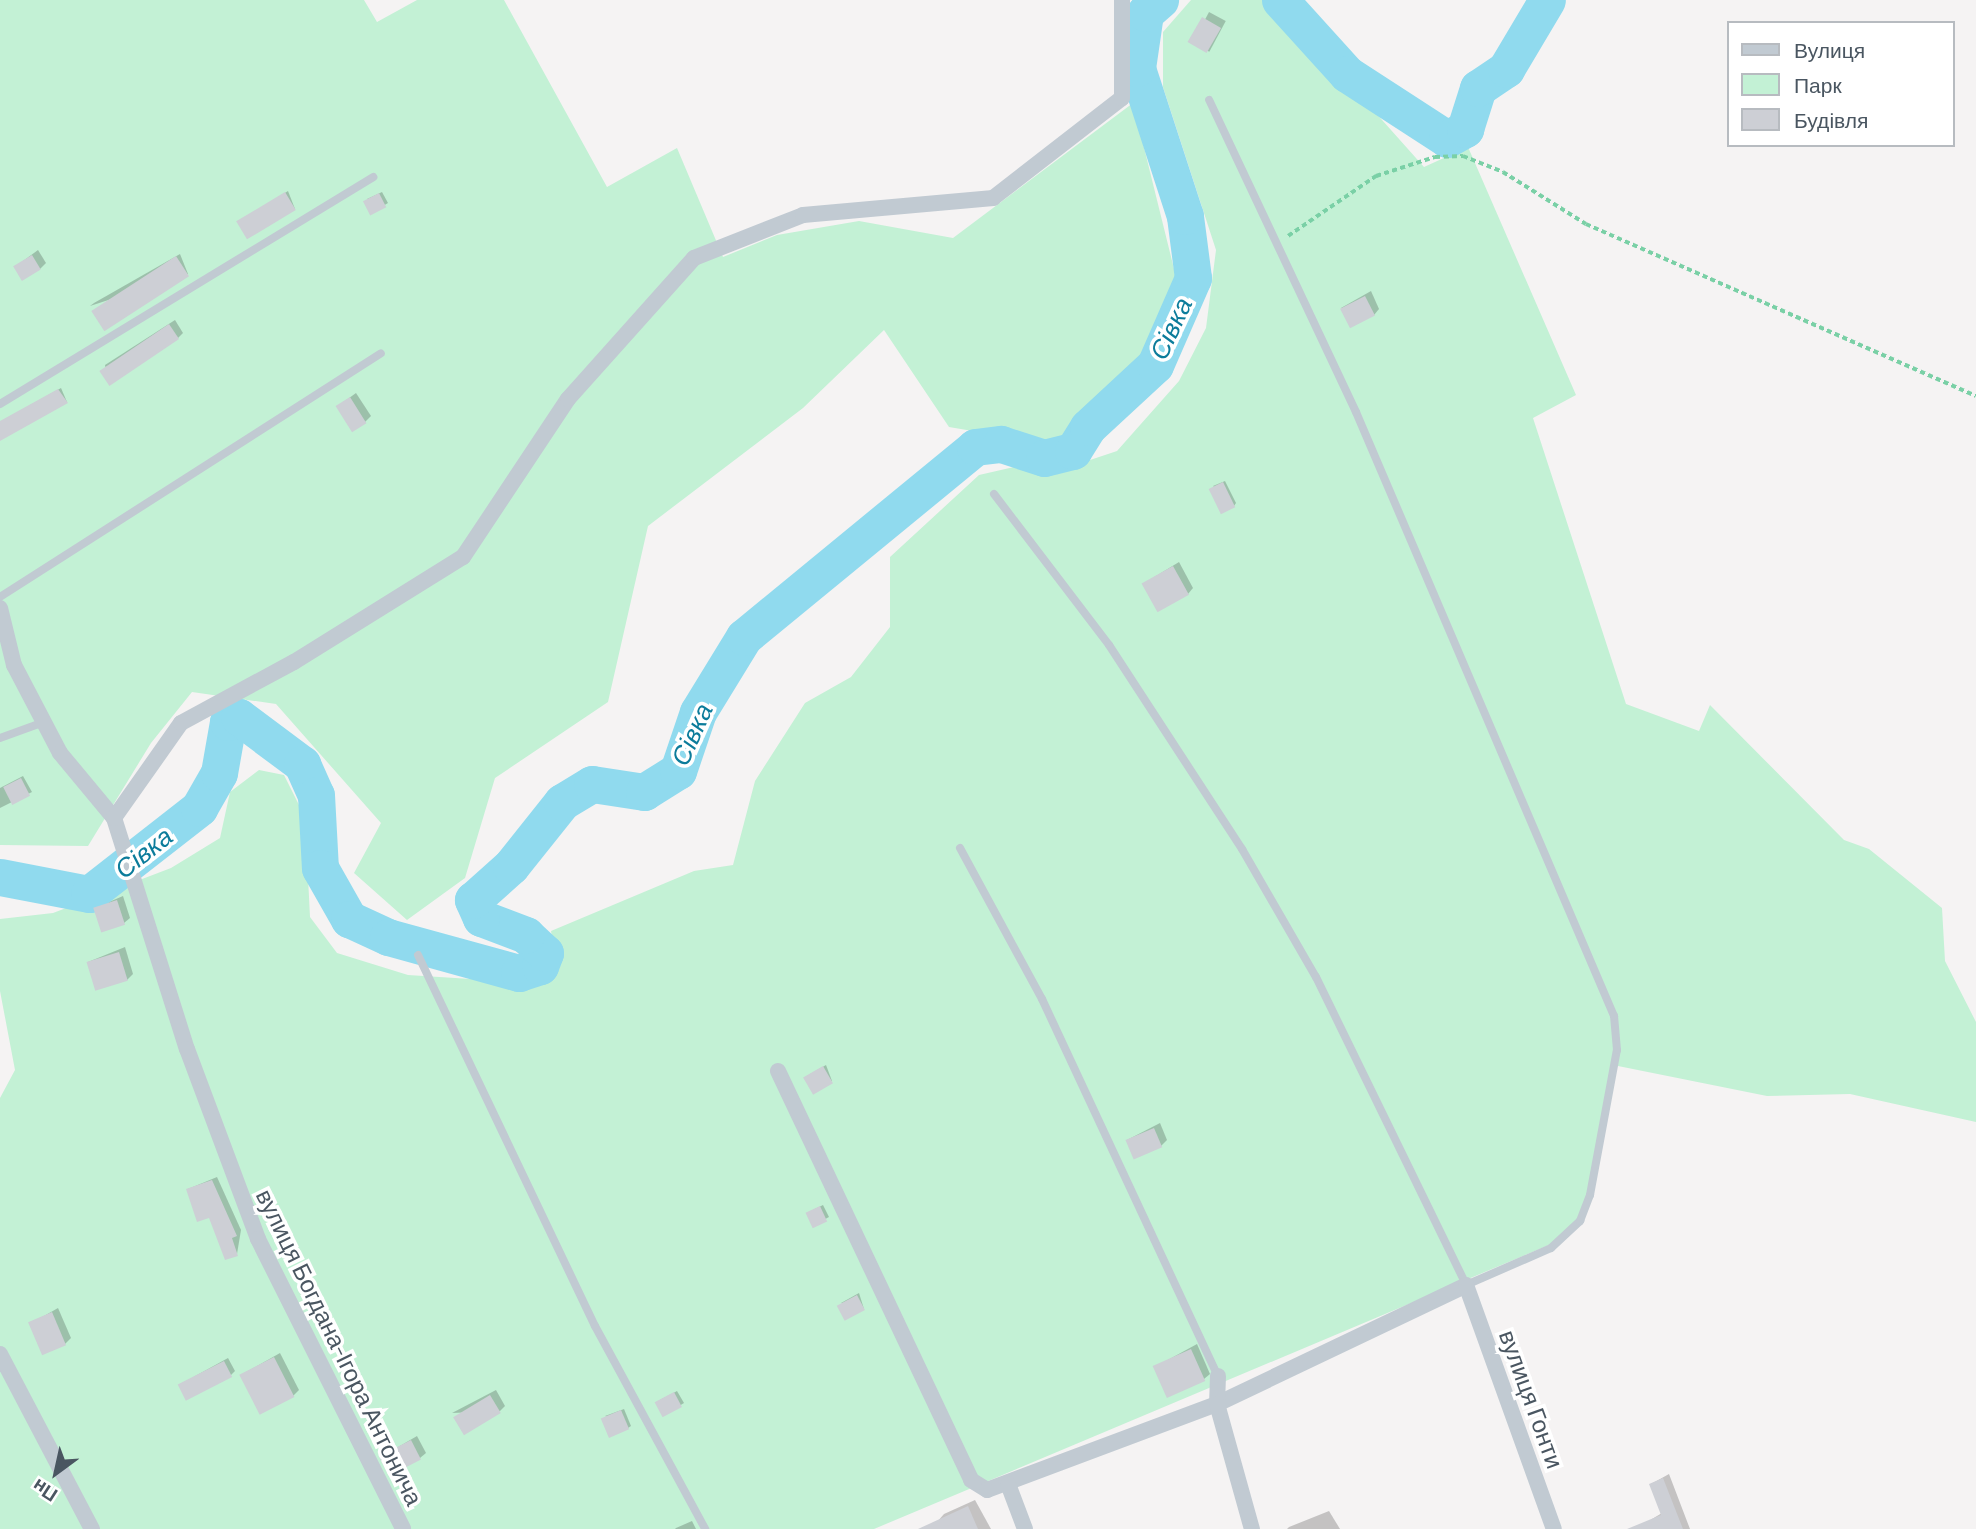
<!DOCTYPE html>
<html>
<head>
<meta charset="utf-8">
<style>
	body { margin:0 }
	#map { position:relative; width:1976px; height:1529px; overflow:hidden; background:#f5f3f3; font-family:Barlow,sans-serif }
	div>[style] { position:absolute }
	[style*='--x'] { left:calc(var(--x)*1px); top:calc(var(--y)*1px); width:calc(var(--w)*1px); rotate:calc(var(--a)*1deg) }
	.green>* { inset:0; background:#c3f1d5 }
	.shadow>* { inset:0; background:#0003; transform-origin:0 0 }
	.river>* { height:37px; margin:-18.5px; padding:0 18.5px; transform-origin:18.5px; border-radius:18.5px; background:#90daee }
	.building>* { inset:0; background:#cdcfd5; transform-origin:0 0 }
	.path>* { height:3.5px; margin-top:-1.75px; transform-origin:0; background:repeating-linear-gradient(90deg,#7ad0a6 0 5px,transparent 0 8.5px) }
	.lane>* { height:8px; margin:-4px; padding:0 4px; transform-origin:4px; border-radius:4px; background:#c1cad2 }
	.street>* { height:16px; margin:-8px; padding:0 8px; transform-origin:8px; border-radius:8px; background:#c1cad2 }
	span { translate:-50% -50%; white-space:nowrap; text-align:center; line-height:1.15; -webkit-text-stroke:7px #fff; paint-order:stroke }
	.street-label { font-size:24px; color:#4a5661 }
	.water-label { font-size:26px; color:#0c7c9b; font-style:italic }
	.legend { position:absolute; left:1727px; top:21px; width:228px; height:126px; box-sizing:border-box; background:#fff; border:2px solid #b7bbc0; margin:0; padding:9px 12px; list-style:none; font-size:21px; color:#4a5661 }
	.legend li { display:flex; align-items:center; gap:14px; height:35px }
	.legend b { width:35px; border:2px solid #b7bbc0 }
	.north { position:absolute; left:21px; top:1438px; width:70px; height:70px; -webkit-text-stroke:5px #fff; paint-order:stroke; rotate:213deg; font-size:19px; font-weight:700; line-height:28px; text-align:center; color:#4a5661 }
	.north::after { content:''; display:block; margin:auto; width:24px; height:32px; background:#4a5661; clip-path:polygon(50% 0,100% 100%,50% 72%,0 100%) }
</style>
</head>
<body>
<div id="map">
	<div class="green">
		<i style="clip-path:polygon(0 0,364px 0,377px 22px,417px 0,504px 0,607px 187px,677px 148px,723px 257px,777px 235px,859px 221px,953px 238px,1133px 103px,1178px 285px,1130px 376px,1055px 445px,949px 427px,884px 330px,803px 408px,648px 526px,608px 702px,495px 778px,465px 878px,407px 920px,354px 873px,381px 823px,276px 704px,192px 692px,151px 743px,88px 846px,0 845px)"></i>
		<i style="clip-path:polygon(1191px 0,1275px 0,1424px 167px,1468px 147px,1576px 395px,1533px 418px,1626px 704px,1699px 731px,1710px 705px,1844px 840px,1869px 849px,1942px 908px,1945px 961px,1976px 1022px,1976px 1122px,1850px 1094px,1767px 1096px,1613px 1065px,1586px 1209px,1568px 1237px,874px 1529px,0 1529px,0 1098px,15px 1070px,0 991px,0 919px,53px 913px,171px 868px,220px 838px,230px 792px,259px 770px,284px 775px,305px 817px,310px 917px,337px 953px,408px 975px,534px 983px,557px 967px,551px 931px,694px 871px,733px 865px,755px 781px,805px 703px,851px 677px,890px 627px,890px 557px,979px 475px,1014px 467px,1063px 469px,1117px 451px,1179px 381px,1206px 328px,1216px 250px,1163px 87px,1163px 32px)"></i>
	</div>
	<div class="shadow">
		<i style="left:1209px;top:12px;width:19px;height:35px;rotate:28deg"></i>
		<i style="clip-path:polygon(288px 191px,295px 209px,241px 220px)"></i>
		<i style="clip-path:polygon(382px 192px,388px 203px,371px 213px,367px 199px)"></i>
		<i style="clip-path:polygon(38px 250px,46px 263px,40px 269px,15px 267px)"></i>
		<i style="clip-path:polygon(180px 254px,188px 274px,90px 306px,94px 303px)"></i>
		<i style="clip-path:polygon(1371px 291px,1379px 309px,1374px 315px,1341px 308px)"></i>
		<i style="clip-path:polygon(175px 320px,183px 333px,178px 338px,108px 382px,105px 365px)"></i>
		<i style="clip-path:polygon(61px 388px,67px 402px,0 439px,0 422px)"></i>
		<i style="clip-path:polygon(356px 393px,371px 416px,365px 422px,338px 406px)"></i>
		<i style="clip-path:polygon(1225px 481px,1236px 503px,1234px 506px,1213px 486px)"></i>
		<i style="clip-path:polygon(1179px 562px,1193px 588px,1188px 594px,1143px 584px)"></i>
		<i style="clip-path:polygon(23px 776px,32px 792px,0 808px,0 788px)"></i>
		<i style="clip-path:polygon(123px 896px,130px 918px,124px 923px,95px 908px)"></i>
		<i style="clip-path:polygon(125px 947px,133px 974px,127px 980px,88px 962px)"></i>
		<i style="clip-path:polygon(826px 1065px,832px 1081px,807px 1076px)"></i>
		<i style="clip-path:polygon(1160px 1123px,1167px 1140px,1161px 1146px,1127px 1140px)"></i>
		<i style="clip-path:polygon(217px 1177px,241px 1230px,237px 1254px,188px 1189px)"></i>
		<i style="clip-path:polygon(823px 1205px,829px 1217px,814px 1225px,811px 1211px)"></i>
		<i style="clip-path:polygon(859px 1293px,864px 1309px,841px 1303px)"></i>
		<i style="clip-path:polygon(58px 1308px,71px 1338px,65px 1344px,30px 1324px)"></i>
		<i style="clip-path:polygon(1197px 1344px,1210px 1374px,1204px 1379px,1155px 1367px)"></i>
		<i style="clip-path:polygon(280px 1353px,299px 1390px,293px 1396px,241px 1375px)"></i>
		<i style="clip-path:polygon(228px 1358px,235px 1371px,231px 1375px,179px 1385px)"></i>
		<i style="clip-path:polygon(496px 1390px,505px 1406px,500px 1411px,452px 1413px)"></i>
		<i style="clip-path:polygon(677px 1391px,684px 1403px,664px 1415px,660px 1400px)"></i>
		<i style="clip-path:polygon(624px 1409px,631px 1426px,628px 1428px,605px 1416px)"></i>
		<i style="clip-path:polygon(417px 1436px,426px 1453px,420px 1458px,381px 1457px)"></i>
		<i style="clip-path:polygon(1669px 1474px,1690px 1529px,1656px 1529px,1652px 1519px,1662px 1513px,1651px 1484px)"></i>
		<i style="clip-path:polygon(975px 1500px,991px 1529px,941px 1529px,937px 1522px,944px 1514px)"></i>
		<i style="clip-path:polygon(1329px 1511px,1340px 1529px,1287px 1529px,1289px 1527px)"></i>
		<i style="clip-path:polygon(692px 1521px,696px 1529px,675px 1529px,676px 1528px)"></i>
	</div>
	<div class="river">
		<i style="--x:1280;--y:0;--w:100;--a:47.8"></i>
		<i style="--x:1347;--y:74;--w:119;--a:33"></i>
		<i style="--x:1447;--y:139;--w:21;--a:-29"></i>
		<i style="--x:1465;--y:129;--w:43;--a:-72.4"></i>
		<i style="--x:1478;--y:88;--w:34;--a:-34"></i>
		<i style="--x:1506;--y:69;--w:80;--a:-59.3"></i>
		<i style="--x:0;--y:877;--w:91;--a:10.8"></i>
		<i style="--x:89;--y:894;--w:140;--a:-38"></i>
		<i style="--x:199;--y:808;--w:40;--a:-60.3"></i>
		<i style="--x:219;--y:773;--w:52;--a:-80"></i>
		<i style="--x:228;--y:722;--w:12;--a:-24"></i>
		<i style="--x:239;--y:717;--w:79;--a:36.7"></i>
		<i style="--x:302;--y:764;--w:34;--a:66"></i>
		<i style="--x:316;--y:795;--w:73;--a:86.9"></i>
		<i style="--x:320;--y:868;--w:59;--a:60.4"></i>
		<i style="--x:349;--y:919;--w:43;--a:24.8"></i>
		<i style="--x:388;--y:937;--w:136;--a:15.4"></i>
		<i style="--x:519;--y:973;--w:22;--a:-18"></i>
		<i style="--x:540;--y:966;--w:14;--a:-69"></i>
		<i style="--x:545;--y:953;--w:26;--a:-137"></i>
		<i style="--x:526;--y:935;--w:48;--a:-159.3"></i>
		<i style="--x:481;--y:918;--w:20;--a:-114"></i>
		<i style="--x:473;--y:900;--w:51;--a:-41.8"></i>
		<i style="--x:511;--y:866;--w:82;--a:-51.4"></i>
		<i style="--x:562;--y:802;--w:35;--a:-31"></i>
		<i style="--x:592;--y:784;--w:53;--a:8.7"></i>
		<i style="--x:644;--y:792;--w:40;--a:-32"></i>
		<i style="--x:678;--y:771;--w:62;--a:-71.3"></i>
		<i style="--x:698;--y:712;--w:88;--a:-58.5"></i>
		<i style="--x:744;--y:637;--w:299;--a:-39.4"></i>
		<i style="--x:975;--y:447;--w:26;--a:-7"></i>
		<i style="--x:1001;--y:444;--w:45;--a:18"></i>
		<i style="--x:1044;--y:458;--w:30;--a:-14"></i>
		<i style="--x:1073;--y:451;--w:28;--a:-58"></i>
		<i style="--x:1088;--y:427;--w:91;--a:-42.8"></i>
		<i style="--x:1155;--y:365;--w:95;--a:-66.4"></i>
		<i style="--x:1193;--y:278;--w:63;--a:-97.4"></i>
		<i style="--x:1185;--y:216;--w:156;--a:-108"></i>
		<i style="--x:1137;--y:68;--w:56;--a:-81.7"></i>
		<i style="--x:1145;--y:13;--w:20;--a:-41"></i>
	</div>
	<div class="building">
		<i style="left:1202px;top:17px;width:22px;height:29px;rotate:30deg"></i>
		<i style="left:285px;top:192px;width:21px;height:57px;rotate:59deg"></i>
		<i style="left:379px;top:193px;width:16px;height:18px;rotate:63deg"></i>
		<i style="left:32px;top:255px;width:17px;height:22px;rotate:59deg"></i>
		<i style="left:176px;top:256px;width:24px;height:101px;rotate:57deg"></i>
		<i style="left:1365px;top:296px;width:22px;height:28px;rotate:63deg"></i>
		<i style="left:169px;top:324px;width:18px;height:84px;rotate:56deg"></i>
		<i style="clip-path:polygon(58px 389px,68px 403px,0 441px,0 421px)"></i>
		<i style="left:350px;top:397px;width:31px;height:17px;rotate:58deg"></i>
		<i style="left:1223px;top:482px;width:28px;height:16px;rotate:64deg"></i>
		<i style="left:1173px;top:566px;width:33px;height:36px;rotate:61deg"></i>
		<i style="left:21px;top:778px;width:20px;height:20px;rotate:63deg"></i>
		<i style="left:117px;top:900px;width:26px;height:25px;rotate:72deg"></i>
		<i style="left:119px;top:952px;width:30px;height:34px;rotate:73deg"></i>
		<i style="left:823px;top:1066px;width:20px;height:23px;rotate:60deg"></i>
		<i style="left:1154px;top:1128px;width:21px;height:31px;rotate:67deg"></i>
		<i style="clip-path:polygon(212px 1180px,237px 1236px,232px 1238px,238px 1256px,225px 1260px,209px 1218px,197px 1222px,186px 1189px)"></i>
		<i style="left:820px;top:1206px;width:17px;height:16px;rotate:65deg"></i>
		<i style="left:857px;top:1295px;width:17px;height:23px;rotate:62deg"></i>
		<i style="left:52px;top:1312px;width:36px;height:26px;rotate:67deg"></i>
		<i style="left:1191px;top:1349px;width:35px;height:42px;rotate:66deg"></i>
		<i style="left:274px;top:1357px;width:45px;height:39px;rotate:63deg"></i>
		<i style="left:224px;top:1361px;width:18px;height:52px;rotate:63deg"></i>
		<i style="left:674px;top:1392px;width:17px;height:22px;rotate:62deg"></i>
		<i style="left:490px;top:1395px;width:21px;height:43px;rotate:59deg"></i>
		<i style="left:621px;top:1410px;width:21px;height:22px;rotate:67deg"></i>
		<i style="left:411px;top:1440px;width:22px;height:36px;rotate:63deg"></i>
		<i style="clip-path:polygon(1663px 1478px,1683px 1529px,1627px 1529px,1661px 1515px,1649px 1484px)"></i>
		<i style="clip-path:polygon(968px 1506px,978px 1529px,918px 1529px)"></i>
	</div>
	<div class="path">
		<i style="--x:1288;--y:236;--w:107;--a:-34.3"></i>
		<i style="--x:1376;--y:176;--w:62;--a:-17.9"></i>
		<i style="--x:1435;--y:157;--w:28;--a:-2"></i>
		<i style="--x:1463;--y:156;--w:43;--a:21.8"></i>
		<i style="--x:1503;--y:172;--w:98;--a:32.1"></i>
		<i style="--x:1586;--y:224;--w:426;--a:23.8"></i>
	</div>
	<div class="lane">
		<i style="--x:0;--y:404;--w:437;--a:-31.3"></i>
		<i style="--x:994;--y:494;--w:190;--a:52.7"></i>
		<i style="--x:1109;--y:645;--w:244;--a:56.9"></i>
		<i style="--x:1242;--y:849;--w:148;--a:60"></i>
		<i style="--x:1316;--y:977;--w:343;--a:64"></i>
		<i style="--x:1466;--y:1285;--w:93;--a:-23.5"></i>
		<i style="--x:1551;--y:1248;--w:40;--a:-43"></i>
		<i style="--x:1580;--y:1221;--w:28;--a:-69"></i>
		<i style="--x:1590;--y:1195;--w:147;--a:-79.5"></i>
		<i style="--x:1617;--y:1050;--w:34;--a:-95"></i>
		<i style="--x:1614;--y:1016;--w:657;--a:-113.13"></i>
		<i style="--x:1356;--y:412;--w:345;--a:-115.2"></i>
		<i style="--x:0;--y:597;--w:452;--a:-32.6"></i>
		<i style="--x:0;--y:738;--w:47;--a:-20"></i>
		<i style="--x:960;--y:848;--w:172;--a:61.5"></i>
		<i style="--x:1042;--y:999;--w:416;--a:65"></i>
		<i style="--x:418;--y:955;--w:411;--a:64.5"></i>
		<i style="--x:595;--y:1326;--w:231;--a:61.5"></i>
	</div>
	<div class="street">
		<i style="--x:0;--y:608;--w:59;--a:76.2"></i>
		<i style="--x:14;--y:665;--w:99;--a:62.4"></i>
		<i style="--x:60;--y:753;--w:85;--a:50.3"></i>
		<i style="--x:114;--y:818;--w:242;--a:72.5"></i>
		<i style="--x:187;--y:1049;--w:203;--a:69.5"></i>
		<i style="--x:258;--y:1239;--w:324;--a:63.4"></i>
		<i style="--x:114;--y:818;--w:116;--a:-54.8"></i>
		<i style="--x:181;--y:723;--w:128;--a:-28.4"></i>
		<i style="--x:294;--y:662;--w:199;--a:-31.9"></i>
		<i style="--x:463;--y:557;--w:190;--a:-56.4"></i>
		<i style="--x:568;--y:399;--w:189;--a:-48.2"></i>
		<i style="--x:694;--y:258;--w:117;--a:-21.5"></i>
		<i style="--x:803;--y:215;--w:191;--a:-5.1"></i>
		<i style="--x:993;--y:198;--w:163;--a:-37.8"></i>
		<i style="--x:1122;--y:98;--w:98;--a:-90"></i>
		<i style="--x:778;--y:1071;--w:452;--a:64.7"></i>
		<i style="--x:971;--y:1480;--w:19;--a:32"></i>
		<i style="--x:987;--y:1490;--w:246;--a:-20.5"></i>
		<i style="--x:1217;--y:1404;--w:276;--a:-25.5"></i>
		<i style="--x:1466;--y:1285;--w:259;--a:70.2"></i>
		<i style="--x:0;--y:1354;--w:198;--a:62.3"></i>
		<i style="--x:1218;--y:1376;--w:28;--a:92"></i>
		<i style="--x:1217;--y:1404;--w:130;--a:74.4"></i>
		<i style="--x:1008;--y:1484;--w:48;--a:69.3"></i>
	</div>
	<div class="street-label">
		<span style="left:340px;top:1347px;rotate:64deg">вулиця Богдана-Ігора Антонича</span>
		<span style="left:1532px;top:1399px;rotate:70deg">вулиця Гонти</span>
	</div>
	<div class="water-label">
		<span style="left:1170px;top:328px;rotate:-65deg">Сівка</span>
		<span style="left:691px;top:734px;rotate:-66deg">Сівка</span>
		<span style="left:143px;top:852px;rotate:-38deg">Сівка</span>
	</div>
	<ul class="legend">
	<li><b style="height:9px;background:#c1cad2"></b>Вулиця</li>
	<li><b style="height:19px;background:#c3f1d5"></b>Парк</li>
	<li><b style="height:19px;background:#cdcfd5"></b>Будівля</li>
	</ul>
	<div class="north">Пн</div>
</div>
</body>
</html>
